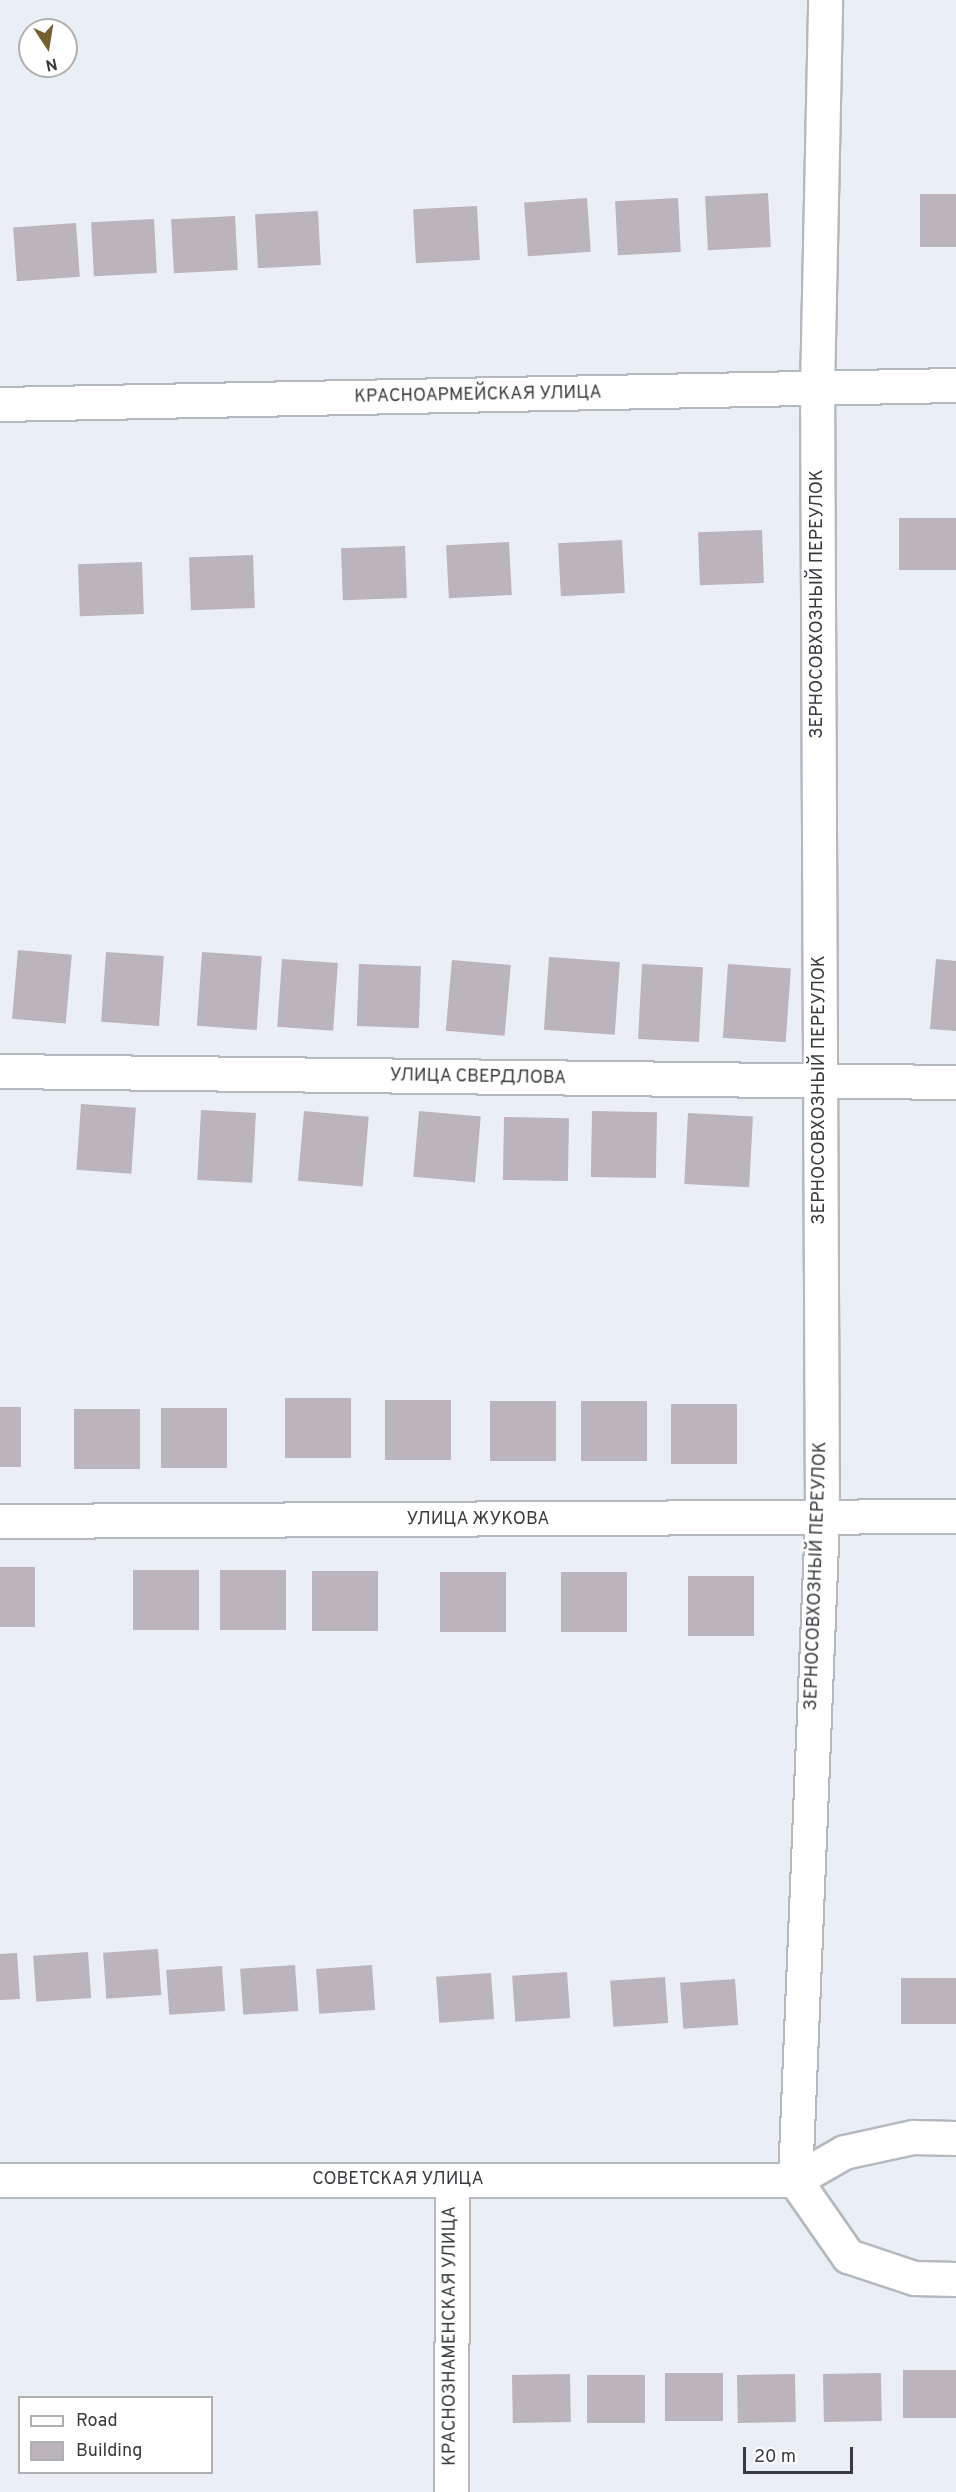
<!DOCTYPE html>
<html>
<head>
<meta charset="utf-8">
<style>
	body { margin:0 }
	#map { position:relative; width:956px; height:2492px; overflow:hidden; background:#e9eff5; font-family:Overpass,sans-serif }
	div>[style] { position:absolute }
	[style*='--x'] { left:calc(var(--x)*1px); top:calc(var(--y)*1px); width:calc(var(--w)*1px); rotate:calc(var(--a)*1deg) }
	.building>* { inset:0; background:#bbb4ba; transform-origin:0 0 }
	.roads { filter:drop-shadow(2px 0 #b3b9bf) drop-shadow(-2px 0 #b3b9bf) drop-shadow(0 2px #b3b9bf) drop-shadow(0 -2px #b3b9bf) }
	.street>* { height:33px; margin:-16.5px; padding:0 16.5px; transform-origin:16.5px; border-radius:16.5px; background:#fff }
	span { translate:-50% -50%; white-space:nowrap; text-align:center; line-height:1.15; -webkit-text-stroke:4.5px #fff; paint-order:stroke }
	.street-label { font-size:18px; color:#383a3d }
	.legend { position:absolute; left:18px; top:2396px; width:195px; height:78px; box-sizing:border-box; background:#fff; border:2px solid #afb0b1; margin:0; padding:8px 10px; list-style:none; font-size:18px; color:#383a3d }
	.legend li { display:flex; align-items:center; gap:12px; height:30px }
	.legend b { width:30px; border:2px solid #afb0b1 }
	.north { position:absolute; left:18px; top:18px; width:60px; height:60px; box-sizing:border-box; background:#fff; border:2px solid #afb0b1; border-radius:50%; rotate:168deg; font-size:16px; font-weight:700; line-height:24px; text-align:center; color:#383a3d }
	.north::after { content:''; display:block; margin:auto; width:21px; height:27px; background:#765f2f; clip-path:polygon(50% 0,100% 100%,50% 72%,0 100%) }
	.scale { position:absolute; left:743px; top:2447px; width:110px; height:27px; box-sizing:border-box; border:3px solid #383a3d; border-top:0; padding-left:8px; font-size:18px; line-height:21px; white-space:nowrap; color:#383a3d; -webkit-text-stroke:4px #fff; paint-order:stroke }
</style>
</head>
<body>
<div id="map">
	<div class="building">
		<i style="left:768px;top:193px;width:54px;height:63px;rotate:87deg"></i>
		<i style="left:956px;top:194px;width:53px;height:36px;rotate:90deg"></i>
		<i style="left:587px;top:198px;width:54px;height:63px;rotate:86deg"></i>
		<i style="left:678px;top:198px;width:54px;height:63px;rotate:87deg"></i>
		<i style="left:477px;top:206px;width:54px;height:64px;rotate:87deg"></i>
		<i style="left:318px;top:211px;width:54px;height:63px;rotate:87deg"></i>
		<i style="left:235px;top:216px;width:54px;height:64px;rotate:87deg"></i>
		<i style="left:154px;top:219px;width:54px;height:63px;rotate:87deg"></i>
		<i style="left:76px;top:223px;width:54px;height:63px;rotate:86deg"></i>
		<i style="left:956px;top:518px;width:52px;height:57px;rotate:90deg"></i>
		<i style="left:762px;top:530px;width:53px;height:64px;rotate:88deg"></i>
		<i style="left:622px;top:540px;width:53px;height:64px;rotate:87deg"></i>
		<i style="left:509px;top:542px;width:53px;height:63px;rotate:87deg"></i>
		<i style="left:405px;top:546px;width:52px;height:64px;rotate:88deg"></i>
		<i style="left:253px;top:555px;width:53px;height:64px;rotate:88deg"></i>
		<i style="left:142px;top:562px;width:52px;height:64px;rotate:88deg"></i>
		<i style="left:18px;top:950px;width:54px;height:69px;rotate:5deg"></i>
		<i style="left:106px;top:952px;width:58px;height:70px;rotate:4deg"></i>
		<i style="left:202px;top:952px;width:60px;height:74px;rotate:4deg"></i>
		<i style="left:549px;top:957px;width:71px;height:73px;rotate:4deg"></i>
		<i style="left:282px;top:959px;width:56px;height:68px;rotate:4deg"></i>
		<i style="clip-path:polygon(936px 959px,956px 961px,956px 1031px,930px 1029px)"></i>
		<i style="left:452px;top:960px;width:59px;height:71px;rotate:5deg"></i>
		<i style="left:359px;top:964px;width:62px;height:62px;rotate:2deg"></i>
		<i style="left:642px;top:964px;width:61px;height:75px;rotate:3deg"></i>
		<i style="left:728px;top:964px;width:63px;height:74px;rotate:4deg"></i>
		<i style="left:81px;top:1104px;width:55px;height:66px;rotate:4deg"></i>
		<i style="left:201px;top:1110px;width:55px;height:70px;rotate:3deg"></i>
		<i style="left:304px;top:1111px;width:65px;height:70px;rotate:5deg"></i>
		<i style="left:419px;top:1111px;width:62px;height:66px;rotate:5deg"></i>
		<i style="left:592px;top:1111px;width:65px;height:66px;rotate:1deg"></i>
		<i style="left:688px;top:1113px;width:65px;height:71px;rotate:3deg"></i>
		<i style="left:504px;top:1117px;width:65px;height:63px;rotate:1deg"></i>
		<i style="left:285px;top:1398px;width:66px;height:60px"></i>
		<i style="left:385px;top:1400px;width:66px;height:60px"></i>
		<i style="left:490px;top:1401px;width:66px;height:60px"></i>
		<i style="left:581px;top:1401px;width:66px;height:60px"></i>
		<i style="left:671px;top:1404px;width:66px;height:60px"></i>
		<i style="left:0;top:1407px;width:21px;height:60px"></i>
		<i style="left:161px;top:1408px;width:66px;height:60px"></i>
		<i style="left:140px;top:1409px;width:60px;height:66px;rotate:90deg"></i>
		<i style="left:0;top:1567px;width:35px;height:60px"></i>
		<i style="left:133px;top:1570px;width:66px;height:60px"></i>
		<i style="left:286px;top:1570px;width:60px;height:66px;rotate:90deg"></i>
		<i style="left:312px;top:1571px;width:66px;height:60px"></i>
		<i style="left:440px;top:1572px;width:66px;height:60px"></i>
		<i style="left:561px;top:1572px;width:66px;height:60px"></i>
		<i style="left:688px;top:1576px;width:66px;height:60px"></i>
		<i style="left:158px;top:1949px;width:46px;height:55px;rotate:86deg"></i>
		<i style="left:88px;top:1952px;width:46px;height:55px;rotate:86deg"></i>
		<i style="clip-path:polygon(17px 1953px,20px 1999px,0 2000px,0 1954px)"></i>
		<i style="left:295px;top:1965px;width:46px;height:55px;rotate:86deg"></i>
		<i style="left:372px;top:1965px;width:45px;height:56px;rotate:86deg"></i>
		<i style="left:222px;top:1966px;width:45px;height:56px;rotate:86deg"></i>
		<i style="left:567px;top:1972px;width:46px;height:55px;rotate:86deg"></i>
		<i style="left:491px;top:1973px;width:46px;height:55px;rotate:86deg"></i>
		<i style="left:665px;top:1977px;width:46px;height:55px;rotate:86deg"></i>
		<i style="left:956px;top:1978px;width:46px;height:55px;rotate:90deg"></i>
		<i style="left:735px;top:1979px;width:46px;height:55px;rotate:86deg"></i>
		<i style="left:956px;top:2370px;width:48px;height:53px;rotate:90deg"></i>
		<i style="left:723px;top:2373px;width:48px;height:58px;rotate:90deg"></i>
		<i style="left:881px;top:2373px;width:48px;height:58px;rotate:89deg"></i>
		<i style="left:570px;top:2374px;width:48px;height:58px;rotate:89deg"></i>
		<i style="left:795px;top:2374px;width:48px;height:58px;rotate:89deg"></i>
		<i style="left:645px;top:2375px;width:48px;height:58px;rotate:90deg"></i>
	</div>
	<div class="roads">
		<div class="street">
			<i style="--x:0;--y:404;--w:956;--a:-1.14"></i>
			<i style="--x:0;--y:1071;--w:956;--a:0.66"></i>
			<i style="--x:0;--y:1521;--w:956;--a:-0.3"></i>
			<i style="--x:0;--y:2180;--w:795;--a:0"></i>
			<i style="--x:795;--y:2180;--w:93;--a:55.1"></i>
			<i style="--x:848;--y:2256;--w:70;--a:18.4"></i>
			<i style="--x:914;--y:2278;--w:42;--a:1.4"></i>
			<i style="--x:795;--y:2180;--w:663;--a:-87.66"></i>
			<i style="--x:822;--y:1518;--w:1128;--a:-90.25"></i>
			<i style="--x:817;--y:390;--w:390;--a:-88.8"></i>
			<i style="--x:795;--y:2180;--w:56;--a:-29.7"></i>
			<i style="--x:844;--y:2152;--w:71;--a:-12.3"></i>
			<i style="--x:913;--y:2137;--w:43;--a:1.3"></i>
			<i style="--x:451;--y:2492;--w:312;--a:-89.8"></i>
		</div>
	</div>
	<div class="street-label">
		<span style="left:478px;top:396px;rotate:-1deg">КРАСНОАРМЕЙСКАЯ УЛИЦА</span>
		<span style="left:818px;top:604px;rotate:-90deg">ЗЕРНОСОВХОЗНЫЙ ПЕРЕУЛОК</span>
		<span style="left:478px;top:1078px;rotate:1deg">УЛИЦА СВЕРДЛОВА</span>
		<span style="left:820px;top:1090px;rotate:-90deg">ЗЕРНОСОВХОЗНЫЙ ПЕРЕУЛОК</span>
		<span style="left:478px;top:1520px">УЛИЦА ЖУКОВА</span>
		<span style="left:817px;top:1576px;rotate:-88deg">ЗЕРНОСОВХОЗНЫЙ ПЕРЕУЛОК</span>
		<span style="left:398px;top:2180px">СОВЕТСКАЯ УЛИЦА</span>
		<span style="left:451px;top:2336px;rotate:-90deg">КРАСНОЗНАМЕНСКАЯ УЛИЦА</span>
	</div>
	<ul class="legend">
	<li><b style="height:8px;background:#fff"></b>Road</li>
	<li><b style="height:16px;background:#bbb4ba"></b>Building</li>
	</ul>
	<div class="north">N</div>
	<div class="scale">20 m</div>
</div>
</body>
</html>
